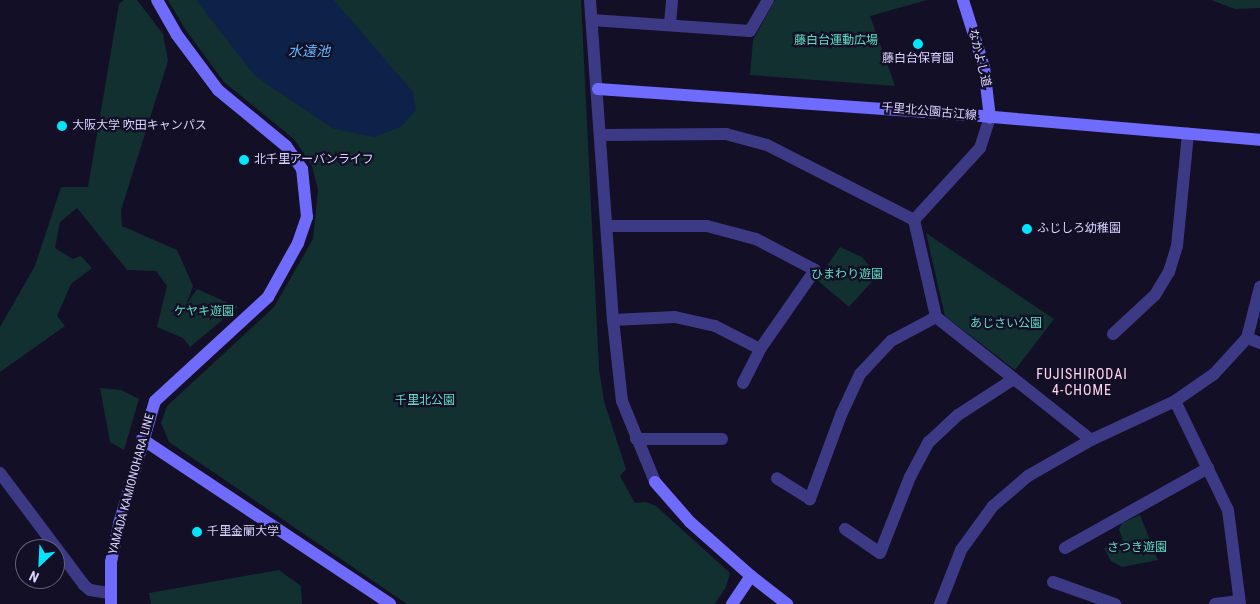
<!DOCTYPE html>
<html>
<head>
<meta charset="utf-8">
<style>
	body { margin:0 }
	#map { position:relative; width:1260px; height:604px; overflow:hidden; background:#130f26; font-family:"Roboto Condensed","Noto Sans JP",sans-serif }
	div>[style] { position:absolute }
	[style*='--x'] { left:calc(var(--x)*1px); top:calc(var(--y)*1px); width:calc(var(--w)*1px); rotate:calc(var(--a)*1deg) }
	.green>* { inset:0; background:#12302f }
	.water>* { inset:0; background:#0c2248 }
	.street>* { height:12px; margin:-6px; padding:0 6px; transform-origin:6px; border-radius:6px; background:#3d3a85 }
	.secondary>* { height:12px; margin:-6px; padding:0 6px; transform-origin:6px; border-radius:6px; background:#6f6bff }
	.dots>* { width:14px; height:14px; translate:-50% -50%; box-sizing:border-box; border:2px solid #130f26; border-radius:50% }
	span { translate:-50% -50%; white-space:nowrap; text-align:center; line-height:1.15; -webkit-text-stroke:4.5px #130f26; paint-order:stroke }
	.park-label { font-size:12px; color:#5fe0c0 }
	.street-label { font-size:12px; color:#d9d4ff }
	.poi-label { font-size:12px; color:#d9d4ff }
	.left { translate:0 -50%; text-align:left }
	.water-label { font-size:14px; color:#62b6ff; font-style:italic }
	.neighbourhood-label { font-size:14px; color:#ffd6f0; letter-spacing:1px }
	.north { position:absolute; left:15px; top:539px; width:50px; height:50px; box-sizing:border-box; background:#130f26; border:1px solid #625e7d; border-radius:50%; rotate:205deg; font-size:14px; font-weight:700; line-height:20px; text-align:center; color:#d9d4ff }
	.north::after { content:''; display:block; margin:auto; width:18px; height:22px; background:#00e5ff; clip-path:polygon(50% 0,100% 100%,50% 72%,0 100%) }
</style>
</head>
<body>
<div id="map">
	<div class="green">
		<i style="clip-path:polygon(124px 0,137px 0,163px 34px,168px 61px,121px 210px,122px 226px,177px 250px,193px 286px,186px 305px,197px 289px,238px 307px,190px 347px,183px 338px,157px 327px,167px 286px,156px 271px,127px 270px,77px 208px,60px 222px,55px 248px,73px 259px,81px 256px,92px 268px,71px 284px,57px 316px,65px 326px,0 372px,0 327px,35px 266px,61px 187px,88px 187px,119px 4px)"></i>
		<i style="clip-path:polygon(168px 0,581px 0,599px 369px,604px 401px,626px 469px,620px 476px,635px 503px,646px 502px,656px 506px,730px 573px,726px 587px,715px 604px,407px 604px,169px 442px,161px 423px,167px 406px,274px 307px,313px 239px,318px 190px,312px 166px,294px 139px,224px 82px,185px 29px)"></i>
		<i style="clip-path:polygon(775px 0,927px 0,870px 16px,895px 86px,750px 75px,753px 40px)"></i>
		<i style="clip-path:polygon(1211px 0,1260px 0,1260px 8px,1235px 9px)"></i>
		<i style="clip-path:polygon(926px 233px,1054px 319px,1015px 370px,945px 316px)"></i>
		<i style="clip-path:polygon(840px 247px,862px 257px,877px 276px,849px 307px,817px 280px)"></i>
		<i style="clip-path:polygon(100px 388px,121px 390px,139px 399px,124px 450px,110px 442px)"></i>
		<i style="clip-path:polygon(1140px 515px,1158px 560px,1122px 567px,1111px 561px,1104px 548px,1123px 541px,1119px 529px,1122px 523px)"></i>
		<i style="clip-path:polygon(279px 570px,301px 586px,302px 604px,151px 604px,149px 593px)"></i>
	</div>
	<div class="water">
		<i style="clip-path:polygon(196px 0,334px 0,413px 92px,416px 110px,402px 126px,374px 137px,334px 129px,255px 76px)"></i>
	</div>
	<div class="street">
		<i style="--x:590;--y:0;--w:321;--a:85.9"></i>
		<i style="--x:613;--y:320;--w:81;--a:83.7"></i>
		<i style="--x:622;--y:401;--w:87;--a:67.8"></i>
		<i style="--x:592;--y:20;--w:158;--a:4"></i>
		<i style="--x:750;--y:31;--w:36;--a:-60"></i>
		<i style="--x:670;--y:24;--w:24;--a:-85"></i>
		<i style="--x:601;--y:135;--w:125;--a:-0.5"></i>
		<i style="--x:726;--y:134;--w:42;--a:15"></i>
		<i style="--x:767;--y:145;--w:165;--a:27"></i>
		<i style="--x:914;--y:220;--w:99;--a:77.2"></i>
		<i style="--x:936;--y:317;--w:51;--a:151.9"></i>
		<i style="--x:891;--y:341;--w:45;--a:133.2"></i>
		<i style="--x:860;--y:374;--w:45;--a:114.9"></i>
		<i style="--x:841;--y:415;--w:90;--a:110.3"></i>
		<i style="--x:810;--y:499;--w:39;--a:-148"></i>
		<i style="--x:914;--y:220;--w:98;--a:-47.5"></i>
		<i style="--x:980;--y:148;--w:32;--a:-72"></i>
		<i style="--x:607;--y:226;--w:100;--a:0"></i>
		<i style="--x:707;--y:226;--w:51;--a:14.9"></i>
		<i style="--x:756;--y:239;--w:67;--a:27.7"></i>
		<i style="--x:815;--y:270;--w:96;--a:124.8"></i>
		<i style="--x:760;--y:349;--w:51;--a:-152.9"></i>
		<i style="--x:715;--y:326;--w:41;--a:-167.3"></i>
		<i style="--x:675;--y:317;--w:62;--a:177.2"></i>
		<i style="--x:936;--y:317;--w:198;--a:38.4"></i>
		<i style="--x:1113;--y:334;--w:57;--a:-42.9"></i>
		<i style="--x:1155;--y:295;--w:27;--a:-59"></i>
		<i style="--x:1169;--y:272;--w:27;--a:-73"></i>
		<i style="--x:1177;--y:246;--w:113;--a:-84.4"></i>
		<i style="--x:1247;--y:338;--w:14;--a:21"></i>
		<i style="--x:743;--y:383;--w:38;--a:-63"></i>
		<i style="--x:1175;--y:401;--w:121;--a:64.1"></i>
		<i style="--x:1228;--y:510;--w:95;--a:82.7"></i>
		<i style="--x:636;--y:439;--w:86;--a:0"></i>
		<i style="--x:0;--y:473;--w:140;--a:53.1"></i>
		<i style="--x:84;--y:585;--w:8;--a:40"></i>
		<i style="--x:90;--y:590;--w:18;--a:9"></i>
		<i style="--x:845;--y:529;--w:42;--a:34.4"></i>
		<i style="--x:880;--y:553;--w:82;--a:-68.5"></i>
		<i style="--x:910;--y:477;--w:40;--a:-62"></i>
		<i style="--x:929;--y:442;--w:40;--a:-43"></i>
		<i style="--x:958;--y:415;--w:64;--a:-32.9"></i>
		<i style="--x:1065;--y:548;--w:164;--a:-29.2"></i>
		<i style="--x:1053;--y:582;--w:66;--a:19.5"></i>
		<i style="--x:940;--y:604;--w:58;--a:-68.7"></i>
		<i style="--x:961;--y:550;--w:54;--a:-54"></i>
		<i style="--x:993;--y:506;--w:46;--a:-40.6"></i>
		<i style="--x:1028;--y:476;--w:73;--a:-29.7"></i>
		<i style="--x:1091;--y:440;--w:93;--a:-24.9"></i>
		<i style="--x:1175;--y:401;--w:47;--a:-34.7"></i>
		<i style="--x:1214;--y:374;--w:49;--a:-47.5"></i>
		<i style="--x:1247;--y:338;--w:53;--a:-75.7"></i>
		<i style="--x:1215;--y:604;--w:24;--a:-7"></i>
	</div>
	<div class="secondary">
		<i style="--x:963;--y:0;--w:70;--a:72.6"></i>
		<i style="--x:984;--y:67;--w:51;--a:83.3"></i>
		<i style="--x:598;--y:89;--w:361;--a:4"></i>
		<i style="--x:958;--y:114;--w:303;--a:4.9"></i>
		<i style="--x:142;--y:439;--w:298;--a:33.6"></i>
		<i style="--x:655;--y:482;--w:53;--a:48.8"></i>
		<i style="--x:690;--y:522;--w:81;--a:41.5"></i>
		<i style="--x:111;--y:604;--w:42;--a:-90"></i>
		<i style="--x:111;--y:562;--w:39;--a:-78"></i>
		<i style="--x:119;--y:524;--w:128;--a:-73.7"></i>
		<i style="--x:155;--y:401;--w:154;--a:-42.6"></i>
		<i style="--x:268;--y:297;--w:62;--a:-60.9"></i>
		<i style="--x:298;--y:243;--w:28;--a:-71"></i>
		<i style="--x:307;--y:217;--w:48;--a:-95.9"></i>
		<i style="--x:302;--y:169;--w:28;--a:-125"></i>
		<i style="--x:286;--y:146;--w:88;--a:-140.5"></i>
		<i style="--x:218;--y:90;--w:69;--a:-126.7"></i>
		<i style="--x:177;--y:35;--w:40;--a:-119.7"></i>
		<i style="--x:732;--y:604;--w:34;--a:-56"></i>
		<i style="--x:751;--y:576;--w:46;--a:37.9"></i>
	</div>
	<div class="dots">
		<i style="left:918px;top:44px;background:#00e5ff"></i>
		<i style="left:62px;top:126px;background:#00e5ff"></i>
		<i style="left:244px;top:160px;background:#00e5ff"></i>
		<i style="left:1027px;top:229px;background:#00e5ff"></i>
		<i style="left:197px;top:532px;background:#00e5ff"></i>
	</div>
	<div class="park-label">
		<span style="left:836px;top:41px">藤白台運動広場</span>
		<span style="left:847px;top:275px">ひまわり遊園</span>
		<span style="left:204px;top:312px">ケヤキ遊園</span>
		<span style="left:1006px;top:324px">あじさい公園</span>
		<span style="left:425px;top:401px">千里北公園</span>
		<span style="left:1137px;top:548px">さつき遊園</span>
	</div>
	<div class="street-label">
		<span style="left:979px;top:58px;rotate:76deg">なかよし道</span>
		<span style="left:929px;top:112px;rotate:5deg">千里北公園古江線</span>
		<span style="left:132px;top:484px;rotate:-75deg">YAMADA KAMIONOHARA LINE</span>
	</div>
	<div class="poi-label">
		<span style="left:918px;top:59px">藤白台保育園</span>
		<span class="left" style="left:72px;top:126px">大阪大学 吹田キャンパス</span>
		<span class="left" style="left:254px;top:160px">北千里アーバンライフ</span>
		<span class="left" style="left:1037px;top:229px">ふじしろ幼稚園</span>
		<span class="left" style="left:207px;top:532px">千里金蘭大学</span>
	</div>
	<div class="water-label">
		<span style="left:309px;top:51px">水遠池</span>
	</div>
	<div class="neighbourhood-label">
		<span style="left:1082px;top:382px">FUJISHIRODAI<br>4-CHOME</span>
	</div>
	<div class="north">N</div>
</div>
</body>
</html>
